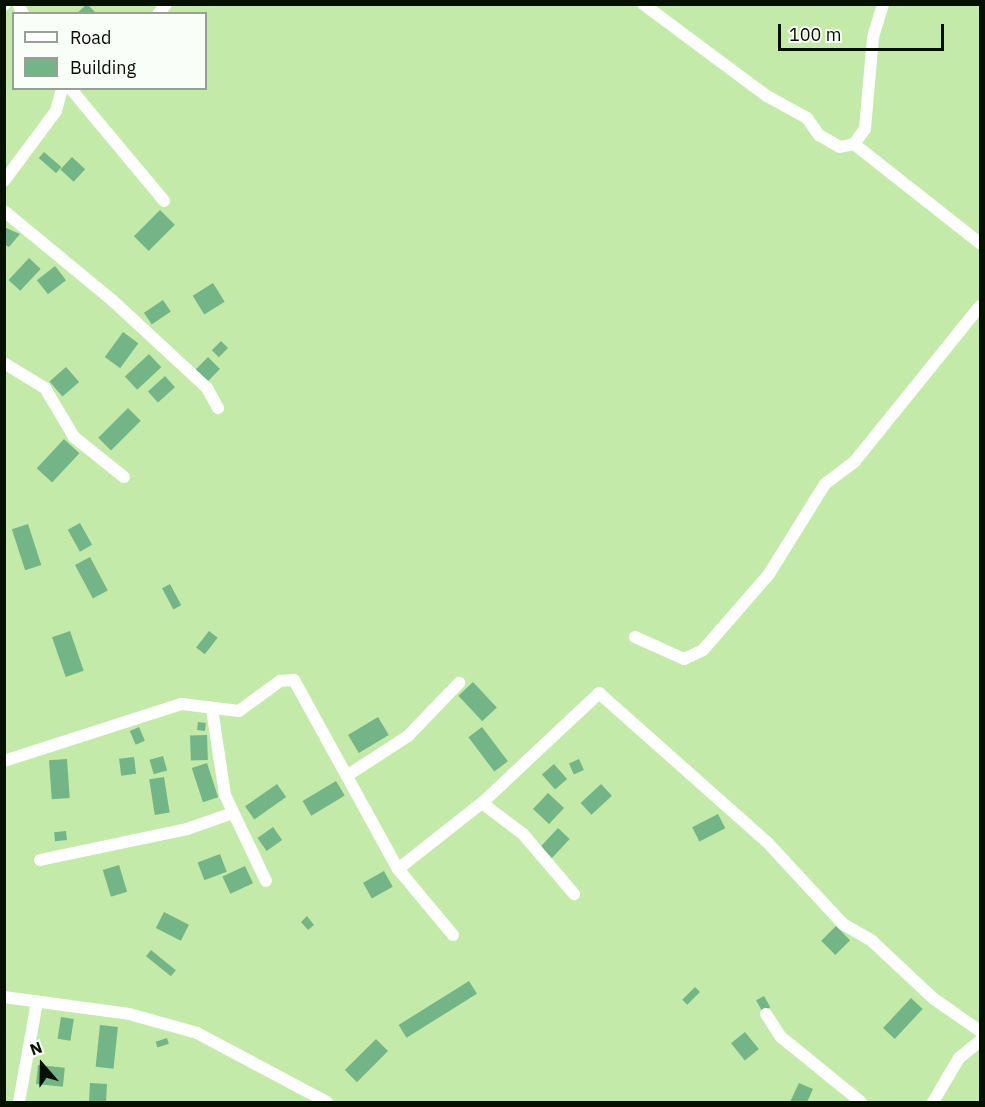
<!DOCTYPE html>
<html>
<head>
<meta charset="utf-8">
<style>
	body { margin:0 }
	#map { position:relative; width:985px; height:1107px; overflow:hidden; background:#c4eaa9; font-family:"IBM Plex Sans",sans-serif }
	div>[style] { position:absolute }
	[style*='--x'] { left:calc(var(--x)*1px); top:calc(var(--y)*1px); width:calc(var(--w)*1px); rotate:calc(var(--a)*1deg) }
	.building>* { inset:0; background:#74b587; transform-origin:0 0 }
	.minor>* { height:12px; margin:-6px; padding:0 6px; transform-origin:6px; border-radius:6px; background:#fff }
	span { translate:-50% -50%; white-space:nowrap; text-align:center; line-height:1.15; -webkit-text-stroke:6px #fafef8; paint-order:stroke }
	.frame { position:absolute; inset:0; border:6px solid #051000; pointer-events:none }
	.legend { position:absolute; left:12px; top:12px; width:195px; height:78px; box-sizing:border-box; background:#fafef8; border:2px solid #989f95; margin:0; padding:8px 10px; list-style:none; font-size:18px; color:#051000 }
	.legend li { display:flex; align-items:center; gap:12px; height:30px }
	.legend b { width:30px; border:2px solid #989f95 }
	.north { position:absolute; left:12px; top:1035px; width:60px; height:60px; -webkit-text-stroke:4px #fafef8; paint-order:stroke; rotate:340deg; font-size:16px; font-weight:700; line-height:24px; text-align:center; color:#051000 }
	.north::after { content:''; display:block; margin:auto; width:21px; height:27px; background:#051000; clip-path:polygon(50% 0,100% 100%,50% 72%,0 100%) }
	.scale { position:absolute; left:778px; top:24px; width:166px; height:27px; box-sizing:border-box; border:3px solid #051000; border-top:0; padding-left:8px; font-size:18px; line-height:21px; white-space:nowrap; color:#051000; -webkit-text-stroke:4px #fafef8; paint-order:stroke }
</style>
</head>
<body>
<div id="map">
	<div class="building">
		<i style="clip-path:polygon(87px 4px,97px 14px,76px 14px)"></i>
		<i style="left:44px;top:152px;width:23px;height:8px;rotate:41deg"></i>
		<i style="left:72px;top:157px;width:18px;height:17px;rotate:43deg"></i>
		<i style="left:160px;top:210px;width:21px;height:37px;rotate:45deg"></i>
		<i style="clip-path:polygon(4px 227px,20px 234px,9px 247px,4px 244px)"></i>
		<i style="left:29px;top:258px;width:16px;height:30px;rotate:43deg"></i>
		<i style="left:55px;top:266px;width:18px;height:23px;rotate:52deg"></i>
		<i style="left:213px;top:283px;width:22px;height:24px;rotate:58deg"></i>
		<i style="left:163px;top:300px;width:14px;height:23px;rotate:56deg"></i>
		<i style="left:123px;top:332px;width:19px;height:31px;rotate:36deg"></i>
		<i style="left:221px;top:341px;width:10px;height:13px;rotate:45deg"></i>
		<i style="left:149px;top:354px;width:18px;height:33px;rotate:47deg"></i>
		<i style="left:208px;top:357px;width:17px;height:19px;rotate:45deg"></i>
		<i style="left:66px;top:367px;width:20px;height:22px;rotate:49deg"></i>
		<i style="left:165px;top:376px;width:15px;height:23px;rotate:48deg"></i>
		<i style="left:128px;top:408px;width:18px;height:42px;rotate:45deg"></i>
		<i style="left:64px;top:439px;width:21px;height:40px;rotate:43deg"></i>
		<i style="left:80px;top:523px;width:25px;height:14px;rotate:61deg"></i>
		<i style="left:28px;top:524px;width:43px;height:17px;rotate:72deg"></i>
		<i style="left:90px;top:557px;width:38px;height:17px;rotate:62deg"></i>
		<i style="left:170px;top:584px;width:24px;height:9px;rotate:62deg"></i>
		<i style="left:70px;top:631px;width:42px;height:19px;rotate:71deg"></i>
		<i style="left:209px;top:631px;width:11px;height:21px;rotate:38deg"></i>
		<i style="left:473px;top:682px;width:35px;height:20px;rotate:47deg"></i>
		<i style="left:378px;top:717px;width:21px;height:35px;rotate:59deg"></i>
		<i style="left:198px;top:722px;width:8px;height:8px;rotate:7deg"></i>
		<i style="left:139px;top:727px;width:15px;height:10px;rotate:67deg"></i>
		<i style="left:482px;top:727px;width:43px;height:17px;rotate:53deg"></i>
		<i style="left:207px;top:735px;width:25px;height:17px;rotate:88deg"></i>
		<i style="left:163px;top:756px;width:15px;height:14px;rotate:74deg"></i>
		<i style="left:134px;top:757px;width:17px;height:15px;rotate:83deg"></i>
		<i style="left:67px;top:759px;width:39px;height:18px;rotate:86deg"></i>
		<i style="left:579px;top:759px;width:12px;height:11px;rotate:66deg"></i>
		<i style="left:207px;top:763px;width:36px;height:16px;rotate:72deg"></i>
		<i style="left:554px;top:764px;width:20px;height:16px;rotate:49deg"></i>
		<i style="left:164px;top:777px;width:36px;height:15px;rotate:81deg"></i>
		<i style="left:336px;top:781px;width:17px;height:39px;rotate:59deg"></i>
		<i style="left:277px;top:784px;width:16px;height:39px;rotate:55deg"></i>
		<i style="left:601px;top:784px;width:16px;height:28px;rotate:47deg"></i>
		<i style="left:548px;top:793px;width:22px;height:22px;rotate:43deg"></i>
		<i style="left:718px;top:814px;width:16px;height:29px;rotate:63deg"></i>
		<i style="left:273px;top:827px;width:16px;height:19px;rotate:55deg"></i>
		<i style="left:558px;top:828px;width:16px;height:26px;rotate:43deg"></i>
		<i style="left:66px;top:831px;width:9px;height:12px;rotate:84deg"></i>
		<i style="left:220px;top:854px;width:19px;height:24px;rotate:69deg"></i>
		<i style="left:119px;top:865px;width:28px;height:17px;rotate:73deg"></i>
		<i style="left:245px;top:866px;width:19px;height:25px;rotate:65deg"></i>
		<i style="left:384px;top:871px;width:18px;height:24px;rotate:61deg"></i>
		<i style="left:164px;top:912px;width:28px;height:18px;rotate:27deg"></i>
		<i style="clip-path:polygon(307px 916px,314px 925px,308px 930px,301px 922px)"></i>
		<i style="left:836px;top:926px;width:20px;height:21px;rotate:45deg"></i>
		<i style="left:151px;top:950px;width:32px;height:8px;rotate:39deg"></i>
		<i style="left:469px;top:981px;width:15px;height:83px;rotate:58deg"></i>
		<i style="left:695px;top:987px;width:7px;height:18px;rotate:45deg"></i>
		<i style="left:764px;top:996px;width:13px;height:9px;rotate:61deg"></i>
		<i style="left:911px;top:998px;width:16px;height:41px;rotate:43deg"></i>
		<i style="left:61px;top:1017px;width:13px;height:22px;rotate:9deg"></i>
		<i style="left:100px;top:1025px;width:18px;height:42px;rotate:6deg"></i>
		<i style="left:745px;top:1032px;width:22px;height:18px;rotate:51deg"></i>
		<i style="left:167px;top:1038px;width:6px;height:12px;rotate:72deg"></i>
		<i style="left:376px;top:1039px;width:17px;height:44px;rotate:45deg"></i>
		<i style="left:38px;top:1065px;width:27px;height:19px;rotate:6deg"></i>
		<i style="left:90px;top:1083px;width:17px;height:19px;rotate:3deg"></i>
		<i style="clip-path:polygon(799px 1083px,813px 1089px,807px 1102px,790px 1102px)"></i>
	</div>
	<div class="minor">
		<i style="--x:18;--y:4;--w:11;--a:63"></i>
		<i style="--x:643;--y:4;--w:154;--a:36.6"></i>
		<i style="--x:767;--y:96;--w:46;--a:28.8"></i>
		<i style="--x:807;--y:118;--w:21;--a:55"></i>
		<i style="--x:819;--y:135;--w:24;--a:30"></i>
		<i style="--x:840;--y:147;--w:14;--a:-12"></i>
		<i style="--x:854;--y:144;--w:19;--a:-54"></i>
		<i style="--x:865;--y:129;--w:92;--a:-85"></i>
		<i style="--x:873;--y:37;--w:34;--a:-73"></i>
		<i style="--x:4;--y:5;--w:1;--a:-45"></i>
		<i style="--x:158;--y:14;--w:13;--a:-51"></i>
		<i style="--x:70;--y:88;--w:147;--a:50.2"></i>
		<i style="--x:854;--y:144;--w:160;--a:38.2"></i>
		<i style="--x:4;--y:181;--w:87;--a:-53.4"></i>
		<i style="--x:56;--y:111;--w:24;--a:-75"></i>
		<i style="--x:4;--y:211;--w:140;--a:39.5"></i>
		<i style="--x:112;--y:300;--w:129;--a:42.8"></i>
		<i style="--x:207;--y:388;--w:23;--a:61"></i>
		<i style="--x:4;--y:363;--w:48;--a:31.4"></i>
		<i style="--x:45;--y:388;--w:57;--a:59.4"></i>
		<i style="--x:74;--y:437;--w:64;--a:38.7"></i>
		<i style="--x:635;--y:637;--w:54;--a:24.2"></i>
		<i style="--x:684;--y:659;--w:21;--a:-25"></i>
		<i style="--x:703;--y:650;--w:101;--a:-49"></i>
		<i style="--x:769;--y:574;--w:106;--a:-58.1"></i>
		<i style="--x:825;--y:484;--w:38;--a:-37"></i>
		<i style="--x:855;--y:461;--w:199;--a:-51.1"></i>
		<i style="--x:212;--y:709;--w:87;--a:81.4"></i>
		<i style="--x:225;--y:795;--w:95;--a:64.5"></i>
		<i style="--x:4;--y:761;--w:187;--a:-17.8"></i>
		<i style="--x:182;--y:704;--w:57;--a:7"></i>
		<i style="--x:239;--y:711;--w:51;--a:-36.2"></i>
		<i style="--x:280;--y:681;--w:14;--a:-4"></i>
		<i style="--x:294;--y:680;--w:216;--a:61.2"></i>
		<i style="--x:398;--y:869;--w:107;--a:-38.2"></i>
		<i style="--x:482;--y:803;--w:51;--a:37.1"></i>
		<i style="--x:523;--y:834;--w:79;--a:49.6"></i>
		<i style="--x:348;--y:775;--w:72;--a:-33"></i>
		<i style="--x:408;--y:736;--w:74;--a:-46.1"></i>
		<i style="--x:482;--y:803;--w:161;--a:-43.2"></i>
		<i style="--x:599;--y:693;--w:225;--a:41.6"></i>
		<i style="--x:767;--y:842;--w:112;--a:47.2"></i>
		<i style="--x:843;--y:924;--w:34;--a:30"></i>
		<i style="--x:872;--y:941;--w:85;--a:43.1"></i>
		<i style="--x:934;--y:999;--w:56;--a:34.8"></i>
		<i style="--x:40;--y:860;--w:150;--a:-11.9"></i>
		<i style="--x:187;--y:829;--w:49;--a:-19.2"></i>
		<i style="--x:398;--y:869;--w:86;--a:50.2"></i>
		<i style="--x:4;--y:997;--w:126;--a:7.7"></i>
		<i style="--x:129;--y:1014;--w:71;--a:15.6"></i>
		<i style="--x:197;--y:1033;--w:147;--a:28"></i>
		<i style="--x:766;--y:1014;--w:27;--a:57"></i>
		<i style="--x:781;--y:1037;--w:103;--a:39.1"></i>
		<i style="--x:19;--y:1102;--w:102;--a:-79.8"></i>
		<i style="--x:933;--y:1102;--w:51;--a:-59.4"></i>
		<i style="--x:959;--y:1058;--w:27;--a:-39"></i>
	</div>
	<div class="frame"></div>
	<ul class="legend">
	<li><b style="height:8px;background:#fff"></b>Road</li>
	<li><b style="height:16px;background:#74b587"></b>Building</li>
	</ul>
	<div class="north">N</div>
	<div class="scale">100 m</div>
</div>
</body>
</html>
